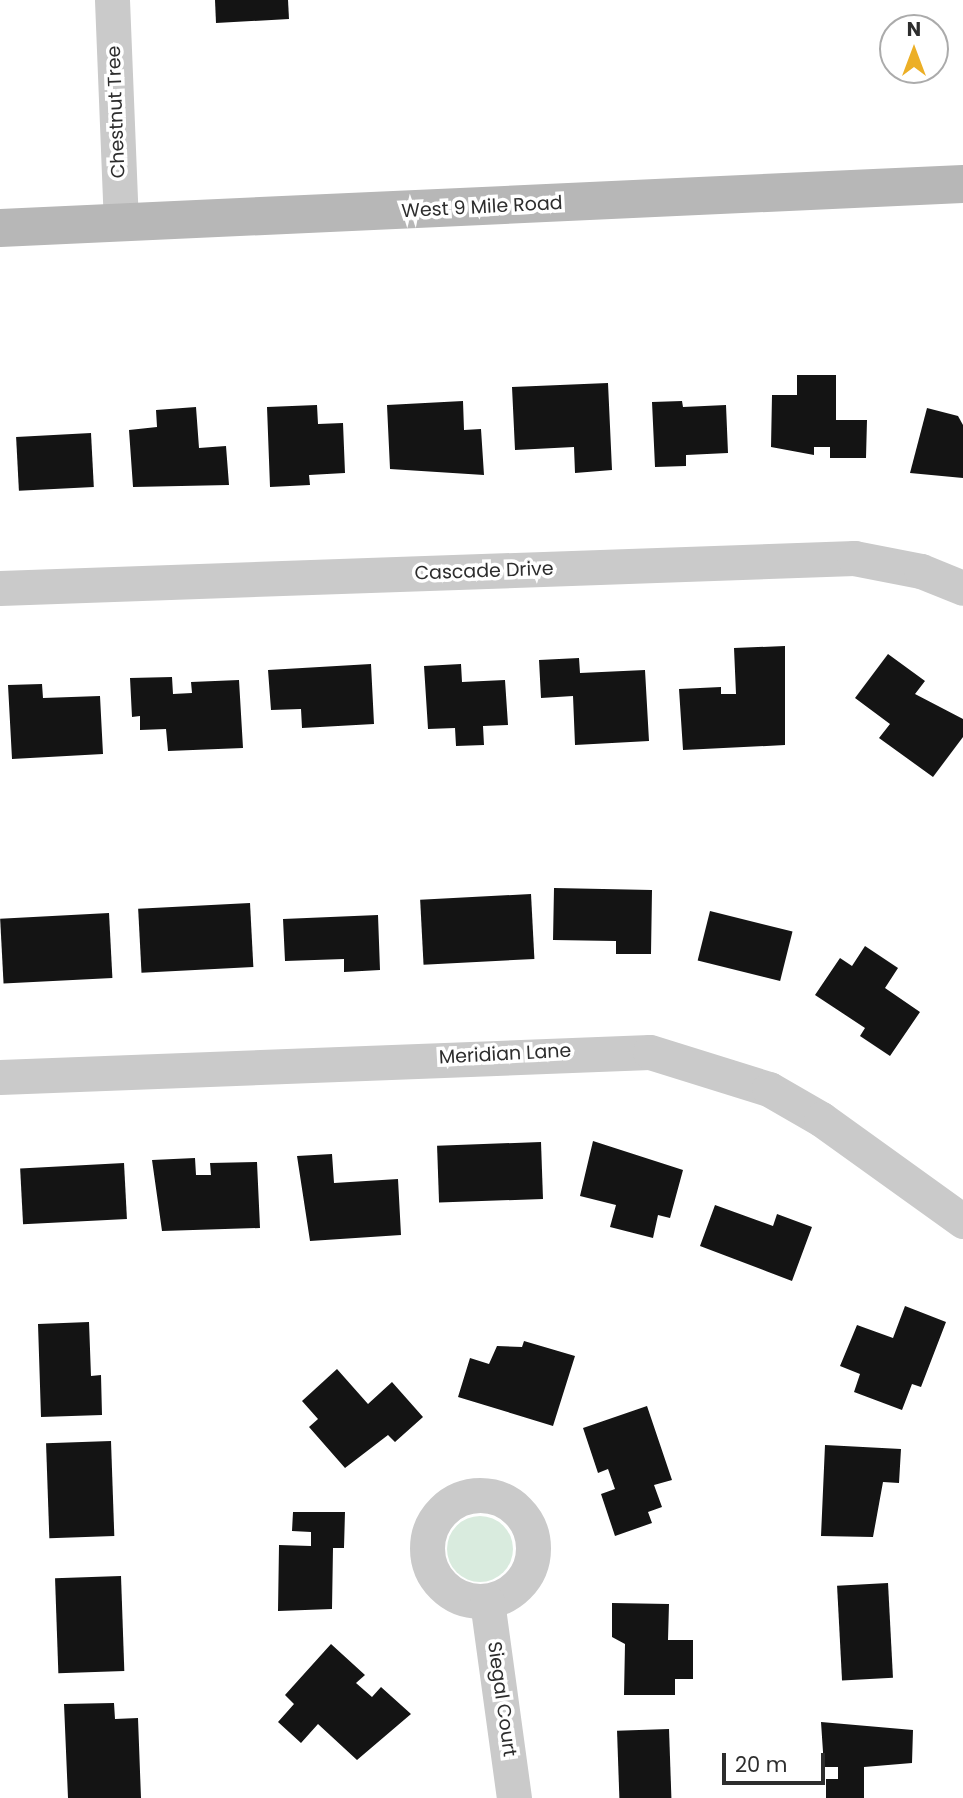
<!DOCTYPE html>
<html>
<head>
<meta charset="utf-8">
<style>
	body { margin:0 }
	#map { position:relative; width:963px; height:1798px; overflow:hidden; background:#fff; font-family:Poppins,sans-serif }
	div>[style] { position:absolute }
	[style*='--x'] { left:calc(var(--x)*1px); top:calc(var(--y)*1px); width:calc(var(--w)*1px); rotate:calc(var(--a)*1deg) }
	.green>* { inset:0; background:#d9ebde }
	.round { border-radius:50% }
	.building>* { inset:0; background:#141414; transform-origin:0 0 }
	.street>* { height:35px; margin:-17.5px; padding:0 17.5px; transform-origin:17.5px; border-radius:17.5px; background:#cacaca }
	.street>.ring { margin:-17.5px; padding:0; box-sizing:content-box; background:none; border:35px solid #cacaca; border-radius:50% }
	.secondary>* { height:38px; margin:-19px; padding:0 19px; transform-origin:19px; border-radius:19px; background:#b7b7b7 }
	span { translate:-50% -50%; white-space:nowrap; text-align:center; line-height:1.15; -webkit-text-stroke:7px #fff; paint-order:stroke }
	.street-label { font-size:19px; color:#2d2d2d }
	.north { position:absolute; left:879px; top:14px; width:70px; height:70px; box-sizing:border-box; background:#fff; border:2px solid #ababab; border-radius:50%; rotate:0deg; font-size:19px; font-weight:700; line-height:28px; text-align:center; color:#2d2d2d }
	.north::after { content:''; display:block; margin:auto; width:24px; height:32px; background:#ecaf26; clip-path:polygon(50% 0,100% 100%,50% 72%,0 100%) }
	.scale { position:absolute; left:722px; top:1753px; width:103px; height:32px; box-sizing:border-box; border:4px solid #2d2d2d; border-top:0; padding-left:9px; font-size:21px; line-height:24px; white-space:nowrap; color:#2d2d2d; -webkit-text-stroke:5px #fff; paint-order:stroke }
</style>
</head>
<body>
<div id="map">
	<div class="green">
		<i class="round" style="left:447px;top:1516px;width:66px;height:66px"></i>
	</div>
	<div class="building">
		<i style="clip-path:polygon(215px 0,288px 0,289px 19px,216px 23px)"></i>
		<i style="clip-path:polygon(797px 375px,836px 375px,836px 420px,867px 420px,866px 458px,830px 458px,830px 447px,814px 447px,814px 455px,771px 447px,772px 395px,797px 395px)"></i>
		<i style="clip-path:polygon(608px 383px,612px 470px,575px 473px,574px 447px,515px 450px,512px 387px)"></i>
		<i style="clip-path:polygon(463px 401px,464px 430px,481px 429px,484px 475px,390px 469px,387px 405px)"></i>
		<i style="clip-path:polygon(682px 401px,683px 407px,726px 405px,728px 453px,686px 455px,686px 466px,655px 467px,652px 402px)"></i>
		<i style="clip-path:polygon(317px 405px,318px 424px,343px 423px,345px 473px,309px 475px,310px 485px,270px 487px,267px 407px)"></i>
		<i style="clip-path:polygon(196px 407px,199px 448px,226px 446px,229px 485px,133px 487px,129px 430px,157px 427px,156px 410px)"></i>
		<i style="clip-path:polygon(927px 408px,958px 416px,963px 425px,963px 478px,910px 473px)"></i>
		<i style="left:91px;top:433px;width:54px;height:75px;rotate:87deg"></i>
		<i style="clip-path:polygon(785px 646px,785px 745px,683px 750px,679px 689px,721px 687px,721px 694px,736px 694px,734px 648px)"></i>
		<i style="clip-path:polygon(888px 654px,925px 681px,915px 694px,963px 719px,963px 737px,933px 777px,879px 738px,890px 724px,855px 698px)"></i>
		<i style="clip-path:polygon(579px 658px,580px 673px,645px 670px,649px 741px,575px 745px,573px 696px,541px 698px,539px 660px)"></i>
		<i style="clip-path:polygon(371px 664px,374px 724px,302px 728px,301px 709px,271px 710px,268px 670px)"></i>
		<i style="clip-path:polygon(461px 664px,462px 682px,505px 680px,508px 725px,483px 726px,484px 745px,456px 746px,455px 728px,428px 729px,424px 666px)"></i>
		<i style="clip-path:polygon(172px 677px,173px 694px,192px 693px,191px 682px,239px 680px,243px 748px,168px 751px,166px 729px,140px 730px,140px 716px,132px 717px,130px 678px)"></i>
		<i style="clip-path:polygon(42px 684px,43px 698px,100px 696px,103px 754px,12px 759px,8px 685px)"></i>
		<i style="clip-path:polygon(554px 888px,652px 890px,651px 954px,616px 954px,616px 941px,553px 940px)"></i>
		<i style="left:531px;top:894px;width:65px;height:111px;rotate:87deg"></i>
		<i style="left:250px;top:903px;width:64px;height:112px;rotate:87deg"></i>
		<i style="left:710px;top:911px;width:85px;height:51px;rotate:14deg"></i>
		<i style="left:109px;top:913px;width:65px;height:109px;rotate:87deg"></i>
		<i style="clip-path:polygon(378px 915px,380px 970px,344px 972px,344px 959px,285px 961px,283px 919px)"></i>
		<i style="clip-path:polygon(865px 946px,898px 968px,885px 988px,920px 1012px,890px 1056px,860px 1036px,865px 1028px,815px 995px,840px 958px,852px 966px)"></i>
		<i style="clip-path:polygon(593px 1141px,683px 1170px,670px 1218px,658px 1215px,653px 1238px,610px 1227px,616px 1205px,580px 1196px)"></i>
		<i style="left:541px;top:1142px;width:57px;height:104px;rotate:88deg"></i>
		<i style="clip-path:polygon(332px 1154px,334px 1183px,398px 1179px,401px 1235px,310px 1241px,297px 1156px)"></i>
		<i style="clip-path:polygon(195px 1158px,196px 1175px,211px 1175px,210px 1163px,257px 1162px,260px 1228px,162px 1231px,152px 1160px)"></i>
		<i style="left:124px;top:1163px;width:56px;height:104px;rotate:87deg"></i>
		<i style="clip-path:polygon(715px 1205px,773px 1226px,777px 1214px,812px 1227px,792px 1281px,700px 1246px)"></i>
		<i style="clip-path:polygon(905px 1306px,946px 1322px,921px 1387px,912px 1384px,902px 1410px,854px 1392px,860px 1374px,840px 1366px,857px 1325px,893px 1338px)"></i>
		<i style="clip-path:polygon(89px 1322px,91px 1376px,101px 1375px,102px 1415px,41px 1417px,38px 1324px)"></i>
		<i style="clip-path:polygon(524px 1341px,575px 1356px,553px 1426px,458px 1397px,470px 1358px,489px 1364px,497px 1346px,522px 1347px)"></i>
		<i style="clip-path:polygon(337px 1369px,368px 1404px,392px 1382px,423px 1417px,395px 1442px,388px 1435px,345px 1468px,309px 1427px,318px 1419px,302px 1401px)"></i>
		<i style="clip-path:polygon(647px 1406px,672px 1480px,654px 1485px,662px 1507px,648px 1512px,652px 1523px,615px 1536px,601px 1494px,615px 1489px,608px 1469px,598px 1473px,583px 1428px)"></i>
		<i style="left:111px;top:1441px;width:95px;height:65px;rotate:88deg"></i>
		<i style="clip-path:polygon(825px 1445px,901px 1449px,899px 1483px,883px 1482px,873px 1537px,821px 1536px)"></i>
		<i style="clip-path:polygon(293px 1512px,345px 1512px,344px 1548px,333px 1548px,332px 1609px,278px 1611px,279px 1545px,311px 1546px,311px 1532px,292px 1531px)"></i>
		<i style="left:121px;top:1576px;width:95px;height:66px;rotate:88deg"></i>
		<i style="left:888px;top:1583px;width:95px;height:51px;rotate:87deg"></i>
		<i style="clip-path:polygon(612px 1603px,669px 1604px,668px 1640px,693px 1640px,693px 1679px,675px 1679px,675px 1695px,624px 1695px,625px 1644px,612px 1637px)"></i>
		<i style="clip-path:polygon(331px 1644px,365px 1675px,356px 1683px,372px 1697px,381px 1687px,411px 1714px,357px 1760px,318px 1724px,301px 1743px,278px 1722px,294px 1704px,285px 1695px)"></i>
		<i style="clip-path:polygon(114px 1703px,115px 1719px,138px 1718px,141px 1798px,68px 1798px,64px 1704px)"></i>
		<i style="clip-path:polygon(821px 1722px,913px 1730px,912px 1763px,864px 1767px,864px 1798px,826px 1798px,826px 1779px,838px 1779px,838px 1767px,824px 1767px)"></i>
		<i style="left:669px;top:1729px;width:69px;height:52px;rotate:88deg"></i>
	</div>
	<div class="street">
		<i style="--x:112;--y:0;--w:223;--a:87.7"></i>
		<i style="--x:0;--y:588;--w:855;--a:-2.01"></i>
		<i style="--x:854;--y:558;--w:68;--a:11"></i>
		<i style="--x:921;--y:571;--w:45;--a:22"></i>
		<i style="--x:0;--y:1077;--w:650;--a:-2.2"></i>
		<i style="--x:650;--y:1052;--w:125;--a:17.3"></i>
		<i style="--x:769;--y:1089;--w:60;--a:30"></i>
		<i style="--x:821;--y:1119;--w:175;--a:35.7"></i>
		<i class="ring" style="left:427px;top:1495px;width:71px;height:71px"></i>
		<i style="--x:487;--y:1601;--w:199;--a:82.2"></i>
	</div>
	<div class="secondary">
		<i style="--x:0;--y:228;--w:964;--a:-2.62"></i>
	</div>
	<div class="street-label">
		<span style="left:116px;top:112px;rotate:-92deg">Chestnut Tree</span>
		<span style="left:482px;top:207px;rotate:-3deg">West 9 Mile Road</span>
		<span style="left:484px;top:571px;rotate:-2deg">Cascade Drive</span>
		<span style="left:505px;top:1054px;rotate:-3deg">Meridian Lane</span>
		<span style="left:502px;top:1699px;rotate:82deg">Siegal Court</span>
	</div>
	<div class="north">N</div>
	<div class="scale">20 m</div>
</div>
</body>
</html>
